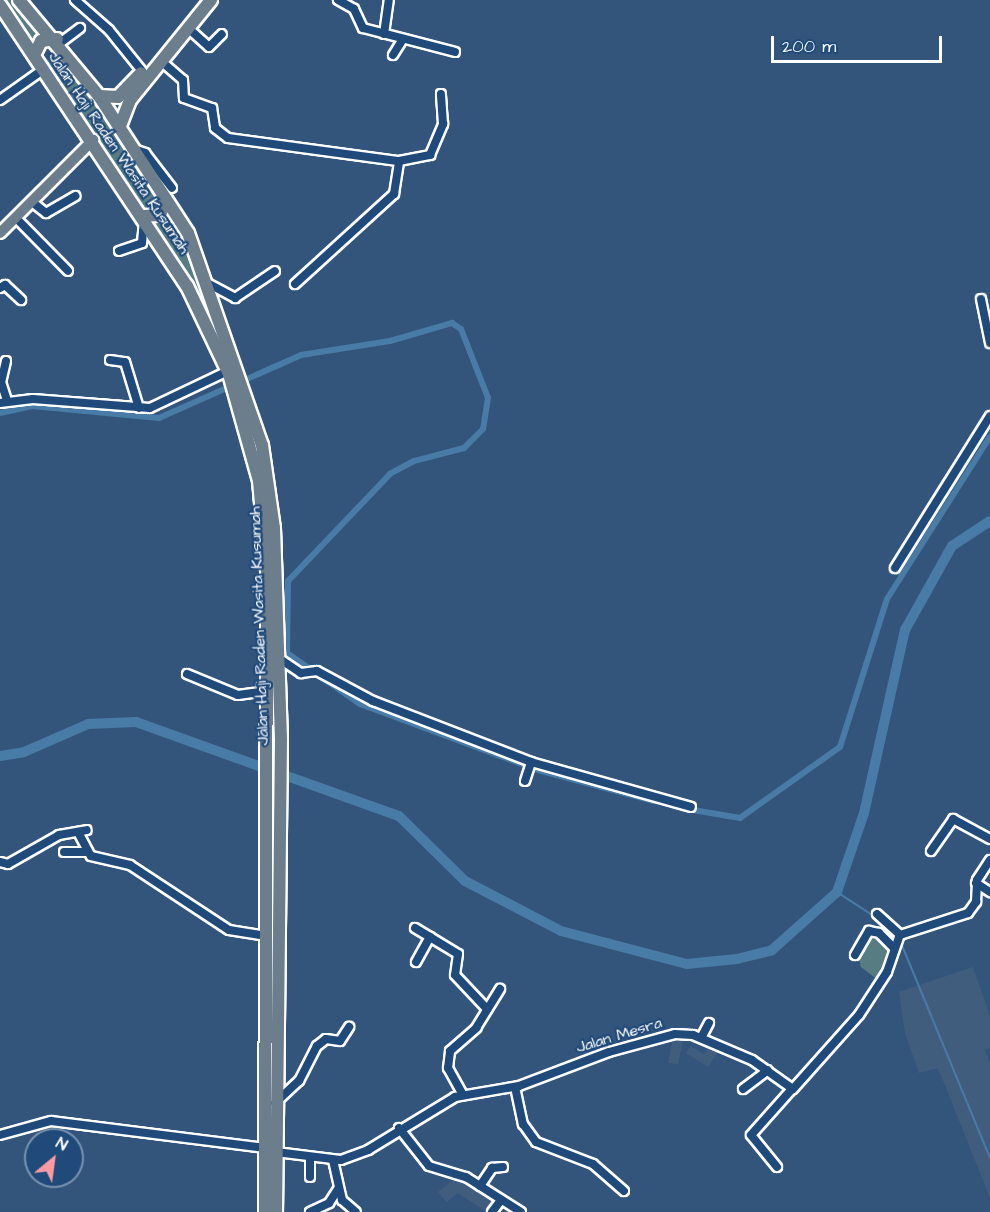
<!DOCTYPE html>
<html>
<head>
<meta charset="utf-8">
<style>
	body { margin:0 }
	#map { position:relative; width:990px; height:1212px; overflow:hidden; background:#33557c; font-family:"Architects Daughter",sans-serif }
	div>[style] { position:absolute }
	[style*='--x'] { left:calc(var(--x)*1px); top:calc(var(--y)*1px); width:calc(var(--w)*1px); rotate:calc(var(--a)*1deg) }
	.built>* { inset:0; background:#415d7e; transform-origin:0 0 }
	.green>* { inset:0; background:#577d83 }
	.stream>* { height:1.5px; margin:-0.75px; padding:0 0.75px; transform-origin:0.75px; border-radius:0.75px; background:#487ba5 }
	.canal>* { height:6px; margin:-3px; padding:0 3px; transform-origin:3px; border-radius:3px; background:#487ba5 }
	.river>* { height:10px; margin:-5px; padding:0 5px; transform-origin:5px; border-radius:5px; background:#487ba5 }
	.roads { filter:drop-shadow(2px 0 #fff) drop-shadow(-2px 0 #fff) drop-shadow(0 2px #fff) drop-shadow(0 -2px #fff) }
	.minor>* { height:8px; margin:-4px; padding:0 4px; transform-origin:4px; border-radius:4px; background:#1f4a7a }
	.major>* { height:10px; margin:-5px; padding:0 5px; transform-origin:5px; border-radius:5px; background:#6c7d8b }
	.highway>* { height:12px; margin:-6px; padding:0 6px; transform-origin:6px; border-radius:6px; background:#6c7d8b }
	span { translate:-50% -50%; white-space:nowrap; text-align:center; line-height:1.15; -webkit-text-stroke:4.5px #1f4a7a; paint-order:stroke }
	.street-label { font-size:16px; color:#fff }
	.north { position:absolute; left:24px; top:1128px; width:60px; height:60px; box-sizing:border-box; background:#1f4a7a; border:2px solid #7992af; border-radius:50%; rotate:29deg; font-size:16px; font-weight:700; line-height:24px; text-align:center; color:#fff }
	.north::after { content:''; display:block; margin:auto; width:21px; height:27px; background:#ff9aa2; clip-path:polygon(50% 0,100% 100%,50% 72%,0 100%) }
	.scale { position:absolute; left:771px; top:36px; width:171px; height:27px; box-sizing:border-box; border:3px solid #fff; border-top:0; padding-left:8px; font-size:18px; line-height:21px; white-space:nowrap; color:#fff; -webkit-text-stroke:4px #1f4a7a; paint-order:stroke }
</style>
</head>
<body>
<div id="map">
	<div class="built">
		<i style="clip-path:polygon(973px 967px,990px 1016px,990px 1048px,985px 1050px,990px 1063px,990px 1198px,938px 1068px,919px 1073px,905px 1033px,899px 992px)"></i>
		<i style="left:673px;top:1038px;width:10px;height:25px;rotate:11deg"></i>
		<i style="clip-path:polygon(713px 1043px,721px 1048px,708px 1067px,686px 1053px,691px 1046px,704px 1054px)"></i>
		<i style="clip-path:polygon(460px 1175px,496px 1198px,487px 1212px,458px 1193px,447px 1202px,438px 1192px)"></i>
	</div>
	<div class="green">
		<i style="clip-path:polygon(0 0,13px 0,50px 41px,35px 53px)"></i>
		<i style="clip-path:polygon(53px 51px,60px 52px,115px 130px,158px 196px,158px 209px,143px 208px,44px 64px)"></i>
		<i style="clip-path:polygon(168px 210px,187px 245px,234px 375px,149px 222px,160px 221px)"></i>
		<i style="clip-path:polygon(875px 930px,891px 947px,878px 980px,861px 967px,857px 952px)"></i>
	</div>
	<div class="stream">
		<i style="--x:837;--y:892;--w:44;--a:33"></i>
		<i style="--x:901;--y:942;--w:233;--a:67.5"></i>
	</div>
	<div class="canal">
		<i style="--x:0;--y:413;--w:33;--a:-12"></i>
		<i style="--x:32;--y:406;--w:128;--a:5.4"></i>
		<i style="--x:159;--y:418;--w:155;--a:-23.9"></i>
		<i style="--x:301;--y:355;--w:90;--a:-8.9"></i>
		<i style="--x:390;--y:341;--w:65;--a:-16.2"></i>
		<i style="--x:452;--y:323;--w:11;--a:34"></i>
		<i style="--x:461;--y:329;--w:74;--a:68.6"></i>
		<i style="--x:488;--y:398;--w:31;--a:99"></i>
		<i style="--x:483;--y:429;--w:27;--a:135"></i>
		<i style="--x:464;--y:448;--w:52;--a:165.4"></i>
		<i style="--x:414;--y:461;--w:27;--a:152"></i>
		<i style="--x:390;--y:474;--w:148;--a:133.6"></i>
		<i style="--x:288;--y:581;--w:72;--a:90.8"></i>
		<i style="--x:287;--y:653;--w:89;--a:34.9"></i>
		<i style="--x:360;--y:704;--w:190;--a:20.3"></i>
		<i style="--x:538;--y:770;--w:120;--a:15"></i>
		<i style="--x:687;--y:809;--w:54;--a:9.6"></i>
		<i style="--x:740;--y:818;--w:123;--a:-35.4"></i>
		<i style="--x:840;--y:747;--w:155;--a:-72.4"></i>
		<i style="--x:887;--y:599;--w:192;--a:-57.6"></i>
	</div>
	<div class="river">
		<i style="--x:0;--y:756;--w:24;--a:-9"></i>
		<i style="--x:24;--y:752;--w:70;--a:-23.6"></i>
		<i style="--x:88;--y:724;--w:48;--a:-2.4"></i>
		<i style="--x:136;--y:722;--w:279;--a:19.7"></i>
		<i style="--x:399;--y:816;--w:93;--a:44.6"></i>
		<i style="--x:465;--y:881;--w:108;--a:27.5"></i>
		<i style="--x:561;--y:931;--w:130;--a:14.7"></i>
		<i style="--x:687;--y:964;--w:50;--a:-5.7"></i>
		<i style="--x:737;--y:959;--w:36;--a:-14"></i>
		<i style="--x:772;--y:950;--w:87;--a:-41.7"></i>
		<i style="--x:837;--y:892;--w:83;--a:-71.1"></i>
		<i style="--x:864;--y:813;--w:188;--a:-77.4"></i>
		<i style="--x:905;--y:630;--w:96;--a:-60.8"></i>
		<i style="--x:952;--y:546;--w:45;--a:-33.3"></i>
	</div>
	<div class="roads">
		<div class="minor">
			<i style="--x:75;--y:0;--w:45;--a:41.4"></i>
			<i style="--x:109;--y:30;--w:53;--a:51.2"></i>
			<i style="--x:338;--y:0;--w:18;--a:29"></i>
			<i style="--x:354;--y:9;--w:21;--a:65"></i>
			<i style="--x:363;--y:28;--w:95;--a:14.6"></i>
			<i style="--x:188;--y:28;--w:28;--a:42"></i>
			<i style="--x:209;--y:47;--w:18;--a:-45"></i>
			<i style="--x:384;--y:34;--w:34;--a:-82"></i>
			<i style="--x:60;--y:43;--w:25;--a:-37"></i>
			<i style="--x:393;--y:55;--w:19;--a:-58"></i>
			<i style="--x:161;--y:61;--w:29;--a:41"></i>
			<i style="--x:183;--y:80;--w:18;--a:87"></i>
			<i style="--x:184;--y:98;--w:30;--a:20"></i>
			<i style="--x:212;--y:108;--w:20;--a:81"></i>
			<i style="--x:215;--y:128;--w:16;--a:38"></i>
			<i style="--x:228;--y:138;--w:173;--a:7.7"></i>
			<i style="--x:399;--y:161;--w:32;--a:-11"></i>
			<i style="--x:430;--y:155;--w:34;--a:-67"></i>
			<i style="--x:443;--y:124;--w:30;--a:-94"></i>
			<i style="--x:0;--y:100;--w:54;--a:-35.2"></i>
			<i style="--x:134;--y:149;--w:12;--a:20"></i>
			<i style="--x:145;--y:153;--w:44;--a:52.4"></i>
			<i style="--x:32;--y:202;--w:18;--a:38"></i>
			<i style="--x:46;--y:213;--w:34;--a:-30"></i>
			<i style="--x:16;--y:218;--w:74;--a:45.5"></i>
			<i style="--x:119;--y:251;--w:24;--a:-19"></i>
			<i style="--x:142;--y:243;--w:21;--a:-85"></i>
			<i style="--x:209;--y:284;--w:30;--a:28"></i>
			<i style="--x:235;--y:298;--w:48;--a:-34"></i>
			<i style="--x:295;--y:284;--w:134;--a:-42.3"></i>
			<i style="--x:394;--y:194;--w:33;--a:-81"></i>
			<i style="--x:0;--y:288;--w:6;--a:-31"></i>
			<i style="--x:5;--y:285;--w:22;--a:43"></i>
			<i style="--x:981;--y:299;--w:45;--a:78.4"></i>
			<i style="--x:110;--y:360;--w:15;--a:8"></i>
			<i style="--x:125;--y:362;--w:48;--a:73.1"></i>
			<i style="--x:6;--y:361;--w:22;--a:103"></i>
			<i style="--x:1;--y:382;--w:20;--a:72"></i>
			<i style="--x:0;--y:403;--w:33;--a:-7"></i>
			<i style="--x:33;--y:399;--w:117;--a:4.4"></i>
			<i style="--x:150;--y:408;--w:86;--a:-25.4"></i>
			<i style="--x:895;--y:568;--w:179;--a:-58"></i>
			<i style="--x:277;--y:657;--w:29;--a:34"></i>
			<i style="--x:301;--y:673;--w:16;--a:-7"></i>
			<i style="--x:317;--y:671;--w:64;--a:28.2"></i>
			<i style="--x:373;--y:701;--w:169;--a:21.1"></i>
			<i style="--x:531;--y:762;--w:166;--a:15.7"></i>
			<i style="--x:187;--y:674;--w:55;--a:22.4"></i>
			<i style="--x:238;--y:695;--w:29;--a:-8"></i>
			<i style="--x:525;--y:781;--w:20;--a:-72"></i>
			<i style="--x:78;--y:832;--w:27;--a:62"></i>
			<i style="--x:91;--y:856;--w:40;--a:13"></i>
			<i style="--x:130;--y:865;--w:118;--a:33.3"></i>
			<i style="--x:229;--y:930;--w:38;--a:9"></i>
			<i style="--x:931;--y:851;--w:39;--a:-55"></i>
			<i style="--x:953;--y:819;--w:42;--a:28.4"></i>
			<i style="--x:64;--y:852;--w:21;--a:0"></i>
			<i style="--x:0;--y:862;--w:8;--a:14"></i>
			<i style="--x:8;--y:864;--w:59;--a:-29.6"></i>
			<i style="--x:59;--y:835;--w:28;--a:-10"></i>
			<i style="--x:976;--y:883;--w:17;--a:33"></i>
			<i style="--x:877;--y:914;--w:31;--a:42"></i>
			<i style="--x:415;--y:928;--w:50;--a:31.2"></i>
			<i style="--x:458;--y:954;--w:21;--a:98"></i>
			<i style="--x:455;--y:975;--w:47;--a:46.7"></i>
			<i style="--x:855;--y:955;--w:28;--a:-60"></i>
			<i style="--x:869;--y:931;--w:10;--a:11"></i>
			<i style="--x:879;--y:933;--w:21;--a:45"></i>
			<i style="--x:416;--y:962;--w:29;--a:-61"></i>
			<i style="--x:701;--y:1038;--w:17;--a:-62"></i>
			<i style="--x:515;--y:1087;--w:38;--a:78"></i>
			<i style="--x:523;--y:1124;--w:22;--a:54"></i>
			<i style="--x:536;--y:1142;--w:61;--a:21.1"></i>
			<i style="--x:593;--y:1164;--w:41;--a:41.1"></i>
			<i style="--x:743;--y:1089;--w:31;--a:-37"></i>
			<i style="--x:463;--y:1095;--w:31;--a:-119"></i>
			<i style="--x:448;--y:1068;--w:17;--a:-83"></i>
			<i style="--x:450;--y:1051;--w:35;--a:-41"></i>
			<i style="--x:476;--y:1028;--w:46;--a:-58.4"></i>
			<i style="--x:275;--y:1103;--w:33;--a:-43"></i>
			<i style="--x:299;--y:1081;--w:39;--a:-63"></i>
			<i style="--x:317;--y:1046;--w:11;--a:-38"></i>
			<i style="--x:326;--y:1039;--w:14;--a:8"></i>
			<i style="--x:340;--y:1041;--w:17;--a:-57"></i>
			<i style="--x:399;--y:1128;--w:48;--a:51.7"></i>
			<i style="--x:429;--y:1166;--w:39;--a:17"></i>
			<i style="--x:466;--y:1177;--w:65;--a:32.5"></i>
			<i style="--x:0;--y:1135;--w:53;--a:-15.4"></i>
			<i style="--x:51;--y:1121;--w:216;--a:7.2"></i>
			<i style="--x:276;--y:1152;--w:65;--a:7"></i>
			<i style="--x:341;--y:1160;--w:29;--a:-20"></i>
			<i style="--x:368;--y:1150;--w:102;--a:-31.3"></i>
			<i style="--x:455;--y:1097;--w:65;--a:-9.8"></i>
			<i style="--x:519;--y:1086;--w:96;--a:-20.7"></i>
			<i style="--x:609;--y:1052;--w:68;--a:-15.3"></i>
			<i style="--x:675;--y:1034;--w:18;--a:3"></i>
			<i style="--x:693;--y:1035;--w:64;--a:23"></i>
			<i style="--x:752;--y:1060;--w:50;--a:35.3"></i>
			<i style="--x:793;--y:1089;--w:99;--a:-48.3"></i>
			<i style="--x:859;--y:1015;--w:51;--a:-56.9"></i>
			<i style="--x:887;--y:972;--w:39;--a:-71"></i>
			<i style="--x:900;--y:935;--w:71;--a:-17.9"></i>
			<i style="--x:968;--y:913;--w:14;--a:-54"></i>
			<i style="--x:976;--y:902;--w:22;--a:-87"></i>
			<i style="--x:977;--y:880;--w:24;--a:-57"></i>
			<i style="--x:310;--y:1159;--w:18;--a:90"></i>
			<i style="--x:333;--y:1160;--w:41;--a:77.3"></i>
			<i style="--x:342;--y:1200;--w:18;--a:41"></i>
			<i style="--x:777;--y:1167;--w:41;--a:-129.1"></i>
			<i style="--x:751;--y:1135;--w:62;--a:-48.3"></i>
			<i style="--x:480;--y:1186;--w:22;--a:-56"></i>
			<i style="--x:492;--y:1168;--w:11;--a:-5"></i>
			<i style="--x:310;--y:1212;--w:21;--a:-25"></i>
			<i style="--x:329;--y:1203;--w:17;--a:-57"></i>
			<i style="--x:492;--y:1212;--w:15;--a:-53"></i>
		</div>
		<div class="major">
			<i style="--x:0;--y:233;--w:132;--a:-45"></i>
		</div>
		<div class="highway">
			<i style="--x:19;--y:0;--w:125;--a:50.2"></i>
			<i style="--x:99;--y:96;--w:163;--a:57"></i>
			<i style="--x:188;--y:233;--w:225;--a:70.8"></i>
			<i style="--x:262;--y:445;--w:84;--a:81.8"></i>
			<i style="--x:274;--y:528;--w:211;--a:88.1"></i>
			<i style="--x:281;--y:739;--w:473;--a:90.6"></i>
			<i style="--x:0;--y:5;--w:338;--a:56.4"></i>
			<i style="--x:187;--y:286;--w:98;--a:64.5"></i>
			<i style="--x:229;--y:374;--w:111;--a:74.3"></i>
			<i style="--x:259;--y:481;--w:90;--a:84.9"></i>
			<i style="--x:267;--y:571;--w:641;--a:90.18"></i>
			<i style="--x:34;--y:55;--w:16;--a:-63"></i>
			<i style="--x:41;--y:41;--w:16;--a:-7"></i>
			<i style="--x:99;--y:96;--w:19;--a:3"></i>
			<i style="--x:118;--y:97;--w:33;--a:-46"></i>
			<i style="--x:120;--y:126;--w:28;--a:-69"></i>
			<i style="--x:130;--y:100;--w:129;--a:-51"></i>
			<i style="--x:144;--y:216;--w:16;--a:-4"></i>
			<i style="--x:160;--y:215;--w:16;--a:-68"></i>
		</div>
	</div>
	<div class="street-label">
		<span style="left:119px;top:153px;rotate:56deg">Jalan Haji Raden Wasita Kusumah</span>
		<span style="left:259px;top:626px;rotate:-92deg">Jalan Haji Raden Wasita Kusumah</span>
		<span style="left:619px;top:1035px;rotate:-17deg">Jalan Mesra</span>
	</div>
	<div class="north">N</div>
	<div class="scale">200 m</div>
</div>
</body>
</html>
